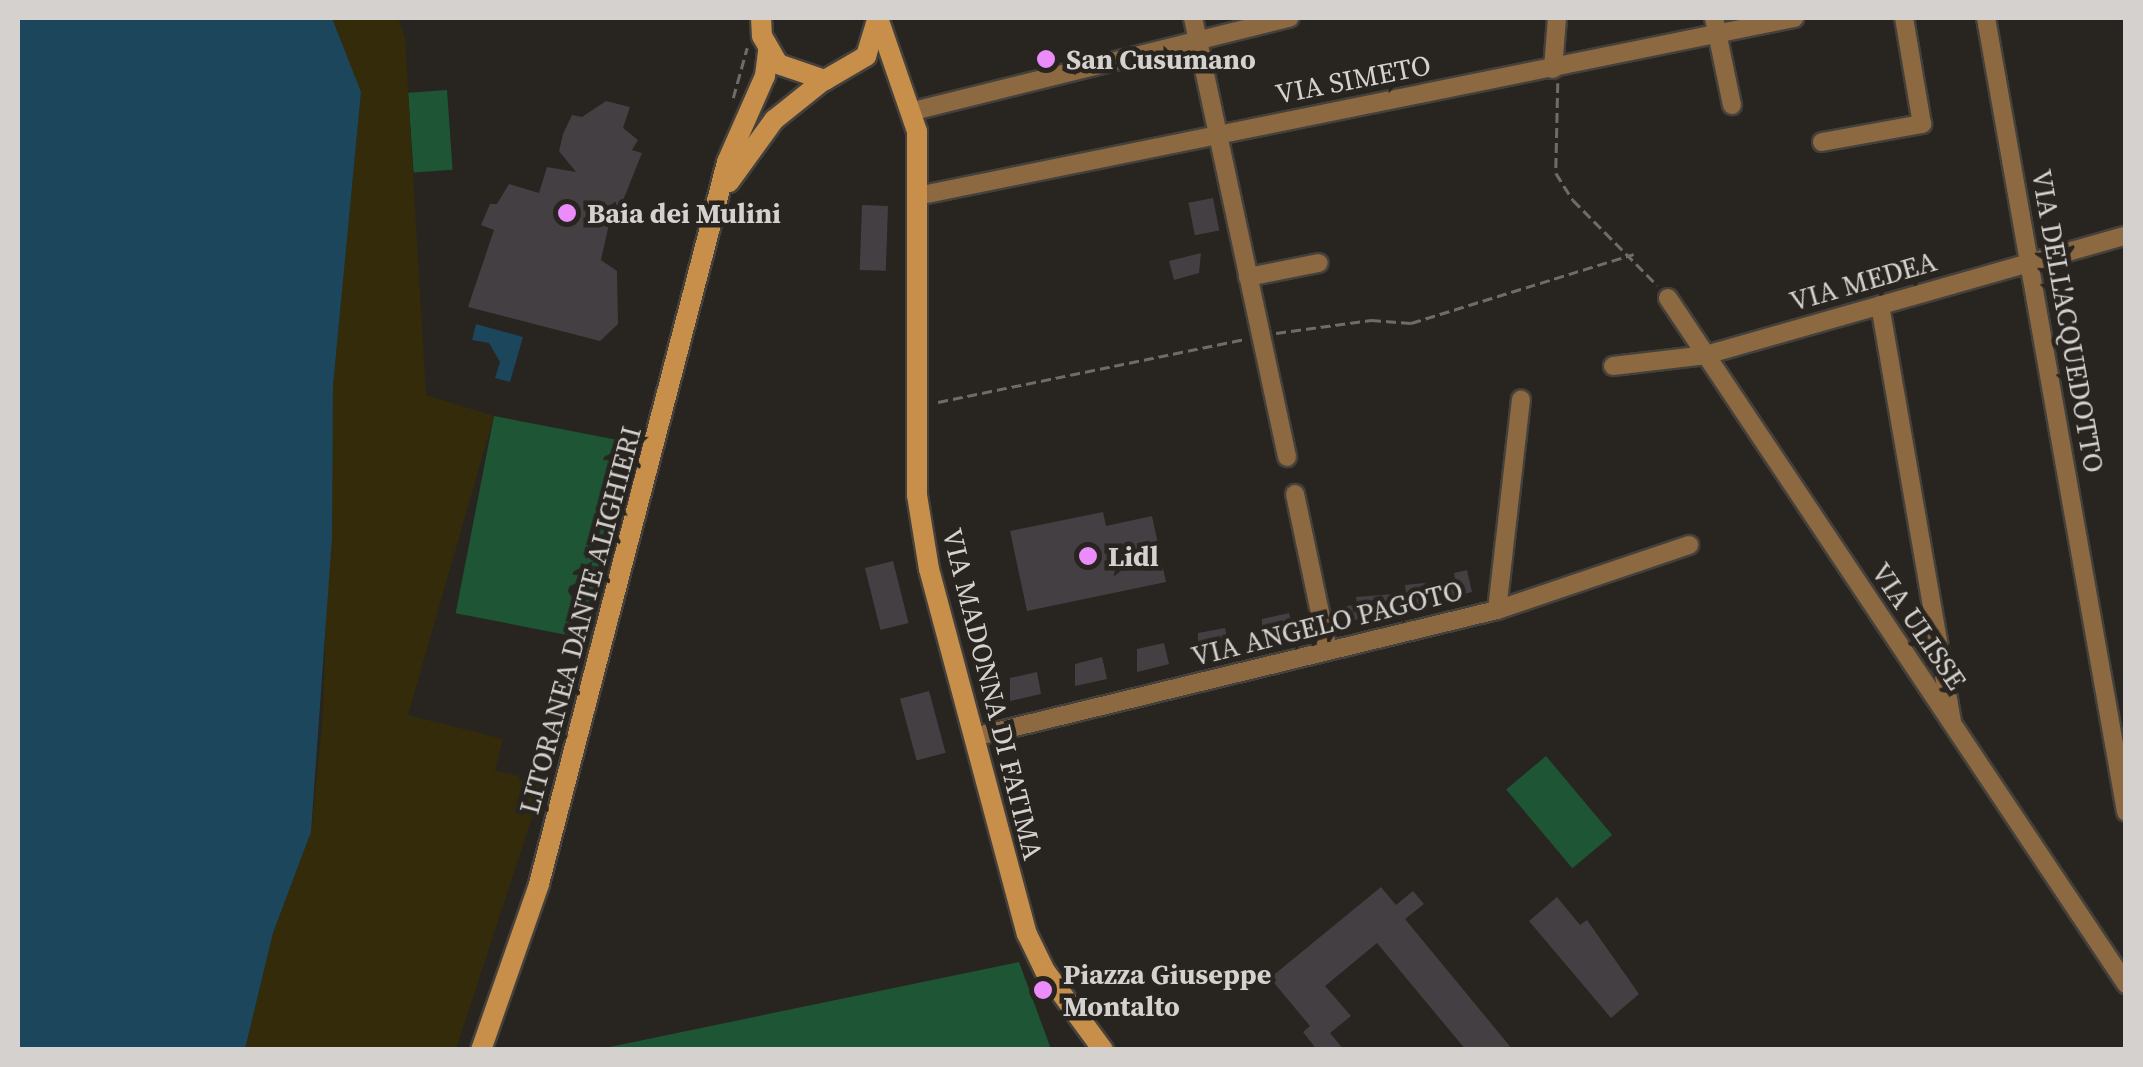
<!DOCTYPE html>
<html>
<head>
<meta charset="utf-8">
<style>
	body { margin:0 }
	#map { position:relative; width:2143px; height:1067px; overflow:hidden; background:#282420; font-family:"Source Serif 4",serif }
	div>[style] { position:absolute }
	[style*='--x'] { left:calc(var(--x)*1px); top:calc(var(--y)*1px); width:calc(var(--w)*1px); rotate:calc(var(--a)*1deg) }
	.green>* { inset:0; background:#1e5534; transform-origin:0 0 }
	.sand>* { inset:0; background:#342b0a }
	.water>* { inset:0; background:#1b465c }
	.building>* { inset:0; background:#443f43; transform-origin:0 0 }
	.path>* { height:2.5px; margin-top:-1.25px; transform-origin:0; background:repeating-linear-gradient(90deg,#6f6b68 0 10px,transparent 0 15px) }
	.roads { filter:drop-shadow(2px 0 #44403c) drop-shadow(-2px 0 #44403c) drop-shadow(0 2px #44403c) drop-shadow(0 -2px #44403c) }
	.street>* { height:18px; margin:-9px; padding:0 9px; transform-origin:9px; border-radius:9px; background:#8c6940 }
	.secondary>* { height:20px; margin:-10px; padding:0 10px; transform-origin:10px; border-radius:10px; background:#c88f4b }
	.dots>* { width:28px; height:28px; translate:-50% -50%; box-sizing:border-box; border:5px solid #282420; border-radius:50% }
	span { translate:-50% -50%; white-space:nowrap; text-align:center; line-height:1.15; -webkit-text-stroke:9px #282420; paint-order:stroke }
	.poi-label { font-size:28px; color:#d4d1cf; font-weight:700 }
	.left { translate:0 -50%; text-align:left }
	.street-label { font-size:28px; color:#d4d1cf }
	.frame { position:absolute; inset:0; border:20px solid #d4d1cf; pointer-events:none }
</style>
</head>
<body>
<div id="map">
	<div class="green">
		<i style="left:447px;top:90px;width:80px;height:39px;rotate:86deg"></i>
		<i style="left:494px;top:416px;width:142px;height:201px;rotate:11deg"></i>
		<i style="left:1546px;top:756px;width:103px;height:52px;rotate:50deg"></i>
		<i style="clip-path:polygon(1019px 962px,1051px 1049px,600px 1049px)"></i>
	</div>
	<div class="sand">
		<i style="clip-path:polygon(332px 18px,398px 18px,405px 38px,426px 395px,494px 416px,408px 715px,503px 739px,495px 771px,544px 781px,456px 1049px,245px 1050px,273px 933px,311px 832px,323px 716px,333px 386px,361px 93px)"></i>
	</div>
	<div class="water">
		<i style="clip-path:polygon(18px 18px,332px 18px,361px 92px,333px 386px,332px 537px,311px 832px,273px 933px,245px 1049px,18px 1049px)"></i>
		<i style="clip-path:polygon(476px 324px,523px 337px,510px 382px,495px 378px,500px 362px,489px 343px,472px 340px)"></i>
	</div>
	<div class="building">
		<i style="clip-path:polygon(606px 101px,630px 107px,623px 128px,638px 140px,632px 150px,642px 153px,622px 203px,613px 206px,601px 260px,617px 271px,618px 324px,600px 341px,468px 307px,494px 230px,481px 225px,490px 204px,497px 204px,509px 184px,539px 193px,547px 167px,576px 172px,559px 151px,563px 134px,572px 115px,582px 117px)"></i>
		<i style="left:1213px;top:198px;width:33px;height:25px;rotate:79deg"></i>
		<i style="left:862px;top:205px;width:26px;height:65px;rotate:2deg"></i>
		<i style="clip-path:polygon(1201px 253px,1199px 273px,1174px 280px,1169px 261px)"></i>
		<i style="clip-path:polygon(1103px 512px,1106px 526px,1152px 516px,1166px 582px,1027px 611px,1010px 531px)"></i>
		<i style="left:893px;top:561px;width:64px;height:29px;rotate:76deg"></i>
		<i style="clip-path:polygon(1467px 570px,1472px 592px,1347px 622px,1344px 607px,1357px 604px,1356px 597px,1406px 593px,1405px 585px,1455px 580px,1454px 573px)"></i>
		<i style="clip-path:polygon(1289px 613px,1294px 635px,1262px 642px,1262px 619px)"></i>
		<i style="clip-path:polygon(1225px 628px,1230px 649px,1198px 656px,1198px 633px)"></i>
		<i style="clip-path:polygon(1164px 643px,1169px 664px,1137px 672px,1137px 649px)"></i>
		<i style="clip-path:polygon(1102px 657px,1107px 679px,1075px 686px,1075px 664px)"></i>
		<i style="clip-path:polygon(1037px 672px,1041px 694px,1010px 701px,1010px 678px)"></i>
		<i style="left:929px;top:691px;width:64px;height:30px;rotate:75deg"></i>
		<i style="clip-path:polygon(1381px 887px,1396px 905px,1413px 891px,1424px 904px,1405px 919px,1513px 1050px,1466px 1050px,1377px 943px,1325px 986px,1351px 1016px,1330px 1033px,1344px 1050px,1317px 1050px,1303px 1032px,1310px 1026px,1270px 978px)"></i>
		<i style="clip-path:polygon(1557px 897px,1580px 925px,1587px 920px,1639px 994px,1611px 1018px,1529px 921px)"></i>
	</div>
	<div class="path">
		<i style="--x:1558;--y:83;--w:90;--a:91.3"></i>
		<i style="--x:1556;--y:173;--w:32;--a:58"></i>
		<i style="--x:1573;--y:200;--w:120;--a:45.3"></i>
		<i style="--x:733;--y:98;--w:52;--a:-74.4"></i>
		<i style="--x:1276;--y:333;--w:96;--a:-7.8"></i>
		<i style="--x:1371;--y:320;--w:40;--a:4.3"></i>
		<i style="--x:1411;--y:323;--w:233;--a:-17.2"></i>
		<i style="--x:938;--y:402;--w:312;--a:-11.6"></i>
	</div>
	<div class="roads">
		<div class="street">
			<i style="--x:1193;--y:18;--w:449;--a:77.9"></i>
			<i style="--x:1714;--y:18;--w:89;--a:78.3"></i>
			<i style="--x:1986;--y:18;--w:806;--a:80"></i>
			<i style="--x:1553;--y:69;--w:51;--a:-85.5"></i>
			<i style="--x:913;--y:111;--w:388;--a:-13.9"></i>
			<i style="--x:1822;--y:142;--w:102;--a:-10.2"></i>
			<i style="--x:1922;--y:124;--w:108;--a:-99.6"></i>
			<i style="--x:922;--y:195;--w:890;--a:-11.47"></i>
			<i style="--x:1248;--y:277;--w:72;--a:-11.2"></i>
			<i style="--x:1668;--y:298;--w:825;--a:56.27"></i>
			<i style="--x:1880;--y:305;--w:423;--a:80.2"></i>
			<i style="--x:1613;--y:366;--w:94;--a:-6.7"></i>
			<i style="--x:1706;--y:355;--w:437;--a:-15.9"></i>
			<i style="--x:1295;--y:494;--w:160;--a:78.1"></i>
			<i style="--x:1497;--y:610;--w:212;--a:-83.5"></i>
			<i style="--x:974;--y:737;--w:538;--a:-13.65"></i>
			<i style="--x:1497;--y:610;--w:203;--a:-18.7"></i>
		</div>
		<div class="secondary">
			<i style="--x:761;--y:18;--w:18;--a:87"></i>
			<i style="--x:762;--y:36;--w:32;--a:60"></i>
			<i style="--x:778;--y:64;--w:50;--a:18.8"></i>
			<i style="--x:825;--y:80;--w:48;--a:-30.3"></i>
			<i style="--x:866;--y:56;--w:39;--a:-73"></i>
			<i style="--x:878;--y:18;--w:120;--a:71"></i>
			<i style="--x:917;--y:131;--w:364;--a:90"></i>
			<i style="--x:917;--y:495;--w:75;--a:80.8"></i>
			<i style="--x:929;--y:569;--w:378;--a:75"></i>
			<i style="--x:1027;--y:934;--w:41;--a:64.1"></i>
			<i style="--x:1045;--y:971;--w:98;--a:53.7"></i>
			<i style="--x:729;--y:182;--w:77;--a:-54"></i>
			<i style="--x:774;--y:120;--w:64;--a:-38.7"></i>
			<i style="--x:481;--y:1050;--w:176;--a:-70.7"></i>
			<i style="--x:539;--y:884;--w:746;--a:-75.4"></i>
			<i style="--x:727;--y:162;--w:94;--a:-66.2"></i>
			<i style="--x:765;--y:76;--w:26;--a:-83"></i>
		</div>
	</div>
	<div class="dots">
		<i style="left:1046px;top:59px;background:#ec8cfb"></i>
		<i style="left:567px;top:213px;background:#ec8cfb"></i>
		<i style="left:1088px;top:556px;background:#ec8cfb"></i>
		<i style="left:1043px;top:990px;background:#ec8cfb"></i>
	</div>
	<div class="poi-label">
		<span class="left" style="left:1066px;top:59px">San Cusumano</span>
		<span class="left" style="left:587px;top:213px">Baia dei Mulini</span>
		<span class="left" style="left:1108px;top:556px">Lidl</span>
		<span class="left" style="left:1063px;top:990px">Piazza Giuseppe<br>Montalto</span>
	</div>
	<div class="street-label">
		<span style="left:1353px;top:79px;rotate:-11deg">VIA SIMETO</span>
		<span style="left:1863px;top:281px;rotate:-16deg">VIA MEDEA</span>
		<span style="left:2068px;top:321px;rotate:80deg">VIA DELL'ACQUEDOTTO</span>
		<span style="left:580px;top:620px;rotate:-75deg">LITORANEA DANTE ALIGHIERI</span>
		<span style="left:1327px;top:623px;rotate:-14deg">VIA ANGELO PAGOTO</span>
		<span style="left:1919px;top:626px;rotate:56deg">VIA ULISSE</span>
		<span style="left:993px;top:694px;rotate:76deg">VIA MADONNA DI FATIMA</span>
	</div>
	<div class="frame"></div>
</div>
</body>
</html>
